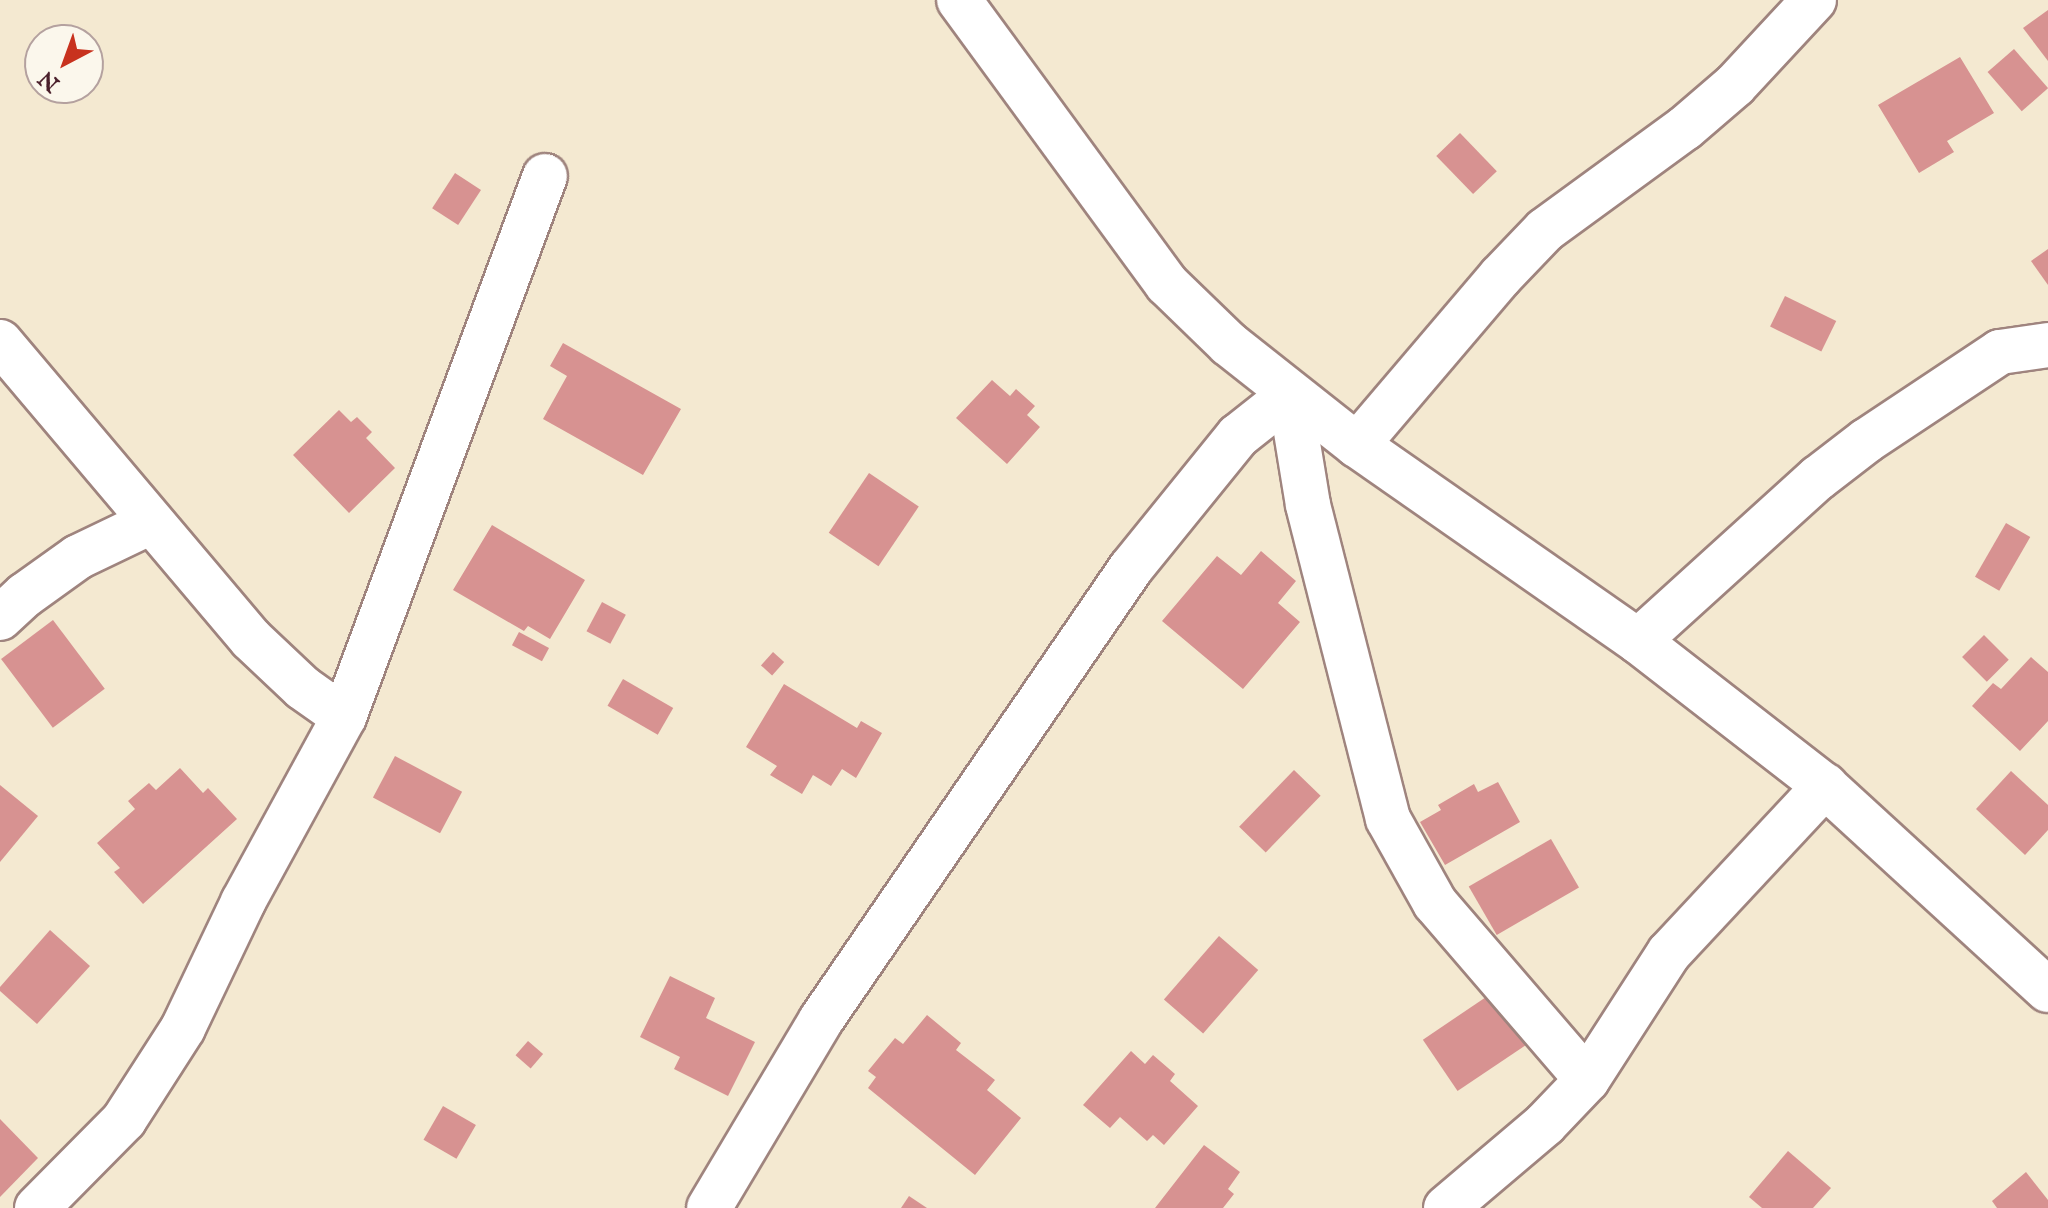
<!DOCTYPE html>
<html>
<head>
<meta charset="utf-8">
<style>
	body { margin:0 }
	#map { position:relative; width:2048px; height:1208px; overflow:hidden; background:#f4e9d1; font-family:"IM FELL English",serif }
	div>[style] { position:absolute }
	[style*='--x'] { left:calc(var(--x)*1px); top:calc(var(--y)*1px); width:calc(var(--w)*1px); rotate:calc(var(--a)*1deg) }
	.building>* { inset:0; background:#d79291; transform-origin:0 0 }
	.roads { filter:drop-shadow(2px 0 #9f847e) drop-shadow(-2px 0 #9f847e) drop-shadow(0 2px #9f847e) drop-shadow(0 -2px #9f847e) }
	.minor>* { height:44px; margin:-22px; padding:0 22px; transform-origin:22px; border-radius:22px; background:#fff }
	span { translate:-50% -50%; white-space:nowrap; text-align:center; line-height:1.15; -webkit-text-stroke:6px #fbf7ec; paint-order:stroke }
	.north { position:absolute; left:24px; top:24px; width:80px; height:80px; box-sizing:border-box; background:#fbf7ec; border:2px solid #b4a19f; border-radius:50%; rotate:221deg; font-size:22px; font-weight:700; line-height:32px; text-align:center; color:#4a1f2b }
	.north::after { content:''; display:block; margin:auto; width:28px; height:36px; background:#c8321e; clip-path:polygon(50% 0,100% 100%,50% 72%,0 100%) }
</style>
</head>
<body>
<div id="map">
	<div class="building">
		<i style="clip-path:polygon(2048px 10px,2048px 61px,2023px 28px)"></i>
		<i style="left:2014px;top:49px;width:52px;height:35px;rotate:49deg"></i>
		<i style="clip-path:polygon(1960px 57px,1994px 113px,1947px 141px,1954px 152px,1919px 173px,1878px 105px)"></i>
		<i style="left:1460px;top:133px;width:53px;height:33px;rotate:46deg"></i>
		<i style="left:455px;top:173px;width:31px;height:42px;rotate:33deg"></i>
		<i style="clip-path:polygon(2048px 249px,2048px 285px,2031px 261px)"></i>
		<i style="left:1785px;top:296px;width:57px;height:34px;rotate:26deg"></i>
		<i style="clip-path:polygon(563px 343px,681px 409px,643px 475px,543px 419px,567px 376px,550px 366px)"></i>
		<i style="clip-path:polygon(992px 380px,1010px 396px,1016px 389px,1035px 406px,1027px 415px,1040px 427px,1007px 464px,956px 418px)"></i>
		<i style="clip-path:polygon(339px 410px,351px 422px,357px 417px,372px 432px,366px 438px,395px 468px,349px 513px,293px 455px)"></i>
		<i style="left:869px;top:473px;width:60px;height:72px;rotate:34deg"></i>
		<i style="left:2006px;top:523px;width:28px;height:62px;rotate:30deg"></i>
		<i style="clip-path:polygon(492px 525px,585px 580px,550px 639px,528px 626px,524px 631px,453px 590px)"></i>
		<i style="clip-path:polygon(1261px 551px,1296px 581px,1278px 603px,1300px 622px,1243px 689px,1162px 621px,1217px 556px,1241px 575px)"></i>
		<i style="left:602px;top:602px;width:27px;height:33px;rotate:28deg"></i>
		<i style="left:53px;top:620px;width:86px;height:65px;rotate:53deg"></i>
		<i style="left:519px;top:632px;width:34px;height:15px;rotate:28deg"></i>
		<i style="left:1984px;top:635px;width:35px;height:31px;rotate:45deg"></i>
		<i style="left:773px;top:652px;width:15px;height:18px;rotate:42deg"></i>
		<i style="clip-path:polygon(2031px 657px,2048px 672px,2048px 721px,2020px 751px,1972px 706px,1993px 683px,2001px 689px)"></i>
		<i style="left:623px;top:679px;width:58px;height:31px;rotate:30deg"></i>
		<i style="clip-path:polygon(784px 684px,857px 728px,861px 721px,882px 733px,856px 778px,842px 769px,831px 786px,813px 775px,802px 794px,770px 775px,777px 766px,746px 747px)"></i>
		<i style="left:395px;top:756px;width:76px;height:47px;rotate:28deg"></i>
		<i style="clip-path:polygon(180px 768px,203px 793px,208px 788px,237px 819px,143px 904px,114px 872px,120px 868px,97px 843px,135px 809px,128px 801px,149px 783px,156px 790px)"></i>
		<i style="left:1294px;top:770px;width:37px;height:79px;rotate:44deg"></i>
		<i style="clip-path:polygon(2011px 771px,2048px 805px,2048px 830px,2025px 855px,1976px 809px)"></i>
		<i style="clip-path:polygon(1498px 782px,1520px 822px,1445px 865px,1420px 822px,1441px 810px,1438px 805px,1474px 784px,1478px 792px)"></i>
		<i style="clip-path:polygon(0 785px,38px 816px,0 862px)"></i>
		<i style="left:1551px;top:839px;width:56px;height:95px;rotate:60deg"></i>
		<i style="clip-path:polygon(50px 930px,90px 966px,37px 1024px,0 991px,0 987px)"></i>
		<i style="left:1219px;top:936px;width:52px;height:84px;rotate:41deg"></i>
		<i style="clip-path:polygon(670px 976px,715px 998px,706px 1018px,755px 1042px,728px 1096px,674px 1069px,680px 1057px,640px 1037px)"></i>
		<i style="left:1495px;top:991px;width:62px;height:87px;rotate:56deg"></i>
		<i style="clip-path:polygon(927px 1015px,961px 1043px,956px 1050px,995px 1080px,987px 1090px,1021px 1118px,975px 1175px,868px 1088px,876px 1077px,868px 1071px,895px 1038px,903px 1044px)"></i>
		<i style="left:528px;top:1041px;width:20px;height:19px;rotate:41deg"></i>
		<i style="clip-path:polygon(1131px 1051px,1145px 1064px,1153px 1055px,1175px 1074px,1170px 1081px,1198px 1106px,1164px 1145px,1153px 1135px,1147px 1141px,1120px 1117px,1110px 1128px,1083px 1105px)"></i>
		<i style="left:443px;top:1106px;width:38px;height:39px;rotate:30deg"></i>
		<i style="clip-path:polygon(0 1119px,38px 1158px,0 1197px)"></i>
		<i style="clip-path:polygon(1204px 1145px,1240px 1172px,1228px 1189px,1234px 1194px,1223px 1208px,1155px 1208px)"></i>
		<i style="clip-path:polygon(1788px 1151px,1831px 1188px,1813px 1208px,1762px 1208px,1749px 1197px)"></i>
		<i style="clip-path:polygon(2026px 1172px,2048px 1200px,2048px 1208px,1997px 1208px,1992px 1201px)"></i>
		<i style="clip-path:polygon(909px 1196px,927px 1208px,901px 1208px)"></i>
	</div>
	<div class="roads">
		<div class="minor">
			<i style="--x:959;--y:0;--w:352;--a:53.8"></i>
			<i style="--x:1167;--y:284;--w:86;--a:44.1"></i>
			<i style="--x:1229;--y:344;--w:163;--a:38.3"></i>
			<i style="--x:1357;--y:445;--w:343;--a:34.9"></i>
			<i style="--x:1638;--y:641;--w:237;--a:37.8"></i>
			<i style="--x:1825;--y:786;--w:302;--a:42.5"></i>
			<i style="--x:0;--y:342;--w:389;--a:49.8"></i>
			<i style="--x:251;--y:639;--w:71;--a:43.3"></i>
			<i style="--x:303;--y:688;--w:50;--a:35.3"></i>
			<i style="--x:1357;--y:445;--w:221;--a:-49.6"></i>
			<i style="--x:1500;--y:277;--w:65;--a:-46.2"></i>
			<i style="--x:1545;--y:230;--w:173;--a:-36.1"></i>
			<i style="--x:1685;--y:128;--w:66;--a:-40.7"></i>
			<i style="--x:1735;--y:85;--w:116;--a:-47.1"></i>
			<i style="--x:0;--y:618;--w:34;--a:-43"></i>
			<i style="--x:25;--y:595;--w:65;--a:-35.6"></i>
			<i style="--x:78;--y:557;--w:81;--a:-25.6"></i>
			<i style="--x:1638;--y:641;--w:243;--a:-42.2"></i>
			<i style="--x:1818;--y:478;--w:61;--a:-37.6"></i>
			<i style="--x:1866;--y:441;--w:161;--a:-33.6"></i>
			<i style="--x:2000;--y:352;--w:49;--a:-8.3"></i>
			<i style="--x:37;--y:1208;--w:124;--a:-45.3"></i>
			<i style="--x:124;--y:1120;--w:109;--a:-57.3"></i>
			<i style="--x:183;--y:1028;--w:140;--a:-64.5"></i>
			<i style="--x:243;--y:902;--w:211;--a:-61.4"></i>
			<i style="--x:344;--y:717;--w:577;--a:-69.62"></i>
			<i style="--x:709;--y:1208;--w:219;--a:-59.2"></i>
			<i style="--x:821;--y:1020;--w:548;--a:-55.56"></i>
			<i style="--x:1131;--y:568;--w:170;--a:-51"></i>
			<i style="--x:1238;--y:436;--w:66;--a:-38.3"></i>
			<i style="--x:1290;--y:395;--w:111;--a:80.7"></i>
			<i style="--x:1308;--y:505;--w:324;--a:75.7"></i>
			<i style="--x:1388;--y:819;--w:96;--a:60.8"></i>
			<i style="--x:1435;--y:903;--w:233;--a:49.3"></i>
			<i style="--x:1446;--y:1208;--w:130;--a:-40.3"></i>
			<i style="--x:1545;--y:1124;--w:61;--a:-46.3"></i>
			<i style="--x:1587;--y:1080;--w:151;--a:-57.2"></i>
			<i style="--x:1669;--y:953;--w:229;--a:-47"></i>
		</div>
	</div>
	<div class="north">N</div>
</div>
</body>
</html>
